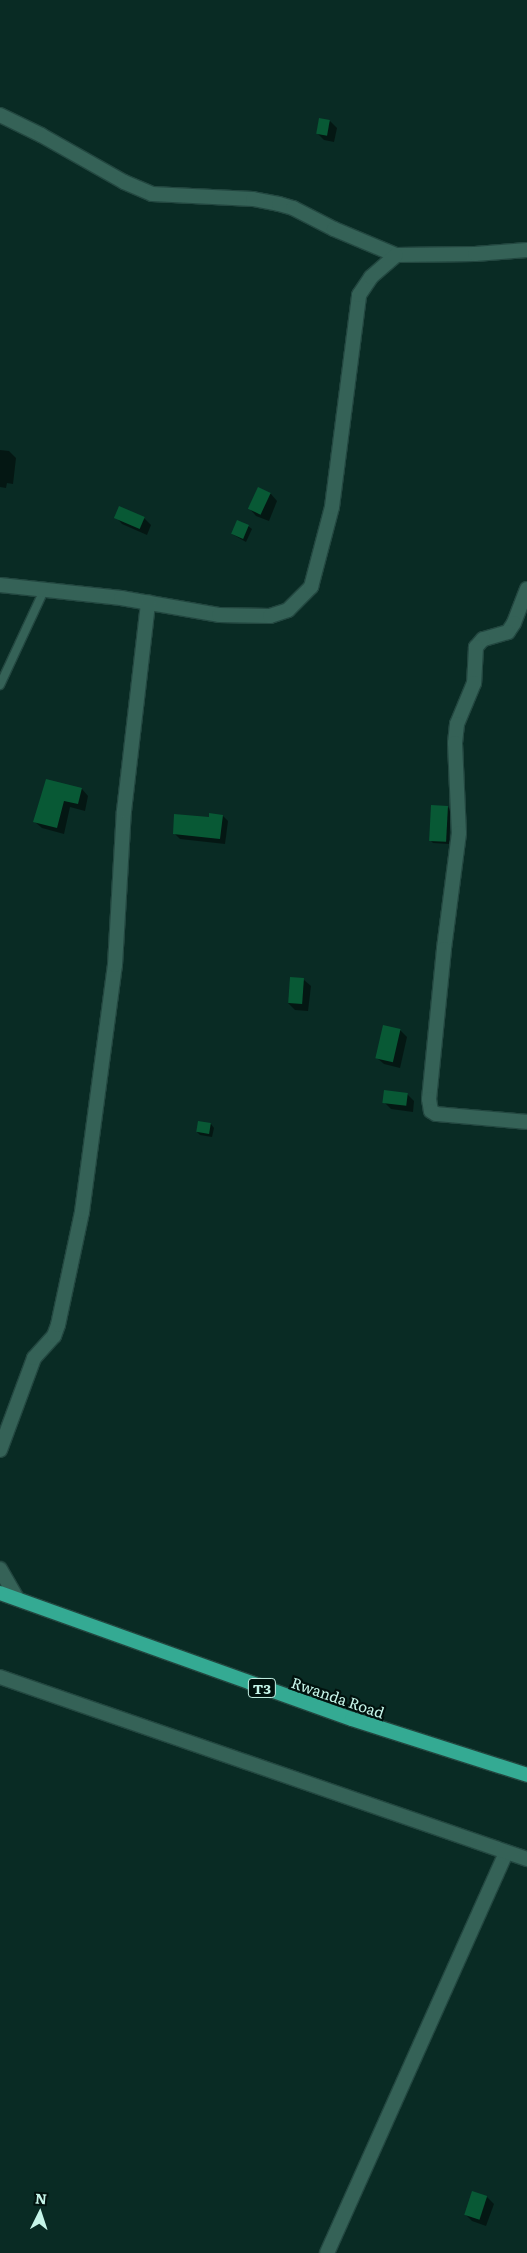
<!DOCTYPE html>
<html>
<head>
<meta charset="utf-8">
<style>
	body { margin:0 }
	#map { position:relative; width:527px; height:2253px; overflow:hidden; background:#092b24; font-family:Literata,serif }
	div>[style] { position:absolute }
	[style*='--x'] { left:calc(var(--x)*1px); top:calc(var(--y)*1px); width:calc(var(--w)*1px); rotate:calc(var(--a)*1deg) }
	.shadow>* { inset:0; background:#0007 }
	.building>* { inset:0; background:#085935; transform-origin:0 0 }
	.roads { filter:drop-shadow(1px 0 #234740) drop-shadow(-1px 0 #234740) drop-shadow(0 1px #234740) drop-shadow(0 -1px #234740) }
	.service>* { height:8px; margin:-4px; padding:0 4px; transform-origin:4px; border-radius:4px; background:#356257 }
	.minor>* { height:14px; margin:-7px; padding:0 7px; transform-origin:7px; border-radius:7px; background:#356257 }
	.tertiary>* { height:14px; margin:-7px; padding:0 7px; transform-origin:7px; border-radius:7px; background:#356257 }
	.trunk>* { height:14px; margin:-7px; padding:0 7px; transform-origin:7px; border-radius:7px; background:#34aa93 }
	span { translate:-50% -50%; white-space:nowrap; text-align:center; line-height:1.15; -webkit-text-stroke:4.5px #00120e; paint-order:stroke }
	.shield-label span { padding:1px 4px; background:#00120e; border:1px solid; border-radius:4px; -webkit-text-stroke-width:0 }
	.shield-label { font-size:14px; color:#c6f5e9; font-weight:700 }
	.street-label { font-size:15px; color:#c6f5e9 }
	.north { position:absolute; left:15px; top:2188px; width:50px; height:50px; -webkit-text-stroke:4px #00120e; paint-order:stroke; rotate:4deg; font-size:14px; font-weight:700; line-height:20px; text-align:center; color:#c6f5e9 }
	.north::after { content:''; display:block; margin:auto; width:18px; height:22px; background:#c6f5e9; clip-path:polygon(50% 0,100% 100%,50% 72%,0 100%) }
</style>
</head>
<body>
<div id="map">
	<div class="shadow">
		<i style="clip-path:polygon(330px 121px,337px 128px,334px 142px,324px 140px,317px 133px)"></i>
		<i style="clip-path:polygon(0 450px,9px 451px,16px 458px,13px 484px,7px 483px,6px 488px,0 487px)"></i>
		<i style="clip-path:polygon(258px 489px,271px 494px,277px 501px,269px 521px,256px 516px,250px 509px)"></i>
		<i style="clip-path:polygon(116px 517px,144px 518px,151px 525px,147px 535px,122px 524px)"></i>
		<i style="clip-path:polygon(248px 526px,252px 529px,246px 542px,232px 534px)"></i>
		<i style="clip-path:polygon(47px 780px,82px 789px,88px 796px,85px 811px,70px 807px,64px 834px,42px 828px,35px 822px)"></i>
		<i style="clip-path:polygon(448px 807px,451px 810px,449px 844px,433px 843px,430px 840px)"></i>
		<i style="clip-path:polygon(223px 816px,228px 821px,225px 844px,180px 839px,174px 833px)"></i>
		<i style="clip-path:polygon(304px 980px,311px 986px,308px 1011px,295px 1010px,288px 1003px)"></i>
		<i style="clip-path:polygon(400px 1030px,407px 1037px,400px 1068px,384px 1064px,377px 1058px)"></i>
		<i style="clip-path:polygon(407px 1094px,414px 1101px,413px 1112px,391px 1109px,384px 1102px)"></i>
		<i style="clip-path:polygon(199px 1122px,211px 1124px,214px 1128px,212px 1137px,200px 1135px,197px 1132px)"></i>
		<i style="clip-path:polygon(473px 2193px,487px 2197px,494px 2204px,486px 2226px,472px 2221px,466px 2215px)"></i>
	</div>
	<div class="building">
		<i style="left:319px;top:118px;width:11px;height:16px;rotate:10deg"></i>
		<i style="left:258px;top:487px;width:14px;height:24px;rotate:25deg"></i>
		<i style="left:119px;top:506px;width:28px;height:13px;rotate:23deg"></i>
		<i style="left:237px;top:520px;width:13px;height:15px;rotate:23deg"></i>
		<i style="clip-path:polygon(46px 779px,82px 788px,78px 804px,64px 801px,57px 828px,33px 822px)"></i>
		<i style="left:431px;top:805px;width:17px;height:36px;rotate:3deg"></i>
		<i style="clip-path:polygon(209px 813px,223px 815px,220px 839px,173px 834px,174px 814px,209px 817px)"></i>
		<i style="left:290px;top:977px;width:14px;height:26px;rotate:4deg"></i>
		<i style="left:383px;top:1025px;width:18px;height:34px;rotate:13deg"></i>
		<i style="left:384px;top:1090px;width:24px;height:13px;rotate:7deg"></i>
		<i style="left:198px;top:1121px;width:13px;height:11px;rotate:9deg"></i>
		<i style="left:472px;top:2191px;width:16px;height:25px;rotate:18deg"></i>
	</div>
	<div class="roads">
		<div class="service">
			<i style="--x:0;--y:685;--w:107;--a:-65.1"></i>
		</div>
		<div class="minor">
			<i style="--x:0;--y:115;--w:46;--a:26"></i>
			<i style="--x:41;--y:135;--w:95;--a:29.5"></i>
			<i style="--x:124;--y:182;--w:30;--a:23"></i>
			<i style="--x:152;--y:194;--w:101;--a:2.8"></i>
			<i style="--x:253;--y:199;--w:26;--a:11"></i>
			<i style="--x:279;--y:204;--w:15;--a:16"></i>
			<i style="--x:293;--y:208;--w:46;--a:27.1"></i>
			<i style="--x:334;--y:229;--w:67;--a:22.8"></i>
			<i style="--x:396;--y:255;--w:79;--a:-0.7"></i>
			<i style="--x:475;--y:254;--w:52;--a:-4.4"></i>
			<i style="--x:0;--y:585;--w:122;--a:6.1"></i>
			<i style="--x:121;--y:598;--w:99;--a:9.8"></i>
			<i style="--x:219;--y:615;--w:51;--a:1.1"></i>
			<i style="--x:270;--y:616;--w:19;--a:-18"></i>
			<i style="--x:288;--y:610;--w:33;--a:-45"></i>
			<i style="--x:311;--y:587;--w:83;--a:-75.3"></i>
			<i style="--x:332;--y:507;--w:214;--a:-82.7"></i>
			<i style="--x:359;--y:295;--w:22;--a:-56"></i>
			<i style="--x:371;--y:277;--w:33;--a:-41"></i>
			<i style="--x:527;--y:589;--w:36;--a:111"></i>
			<i style="--x:514;--y:623;--w:11;--a:124"></i>
			<i style="--x:508;--y:632;--w:26;--a:164"></i>
			<i style="--x:483;--y:639;--w:11;--a:131"></i>
			<i style="--x:476;--y:647;--w:36;--a:93"></i>
			<i style="--x:474;--y:683;--w:44;--a:112.5"></i>
			<i style="--x:457;--y:724;--w:19;--a:96"></i>
			<i style="--x:455;--y:743;--w:90;--a:87.5"></i>
			<i style="--x:459;--y:833;--w:117;--a:97.4"></i>
			<i style="--x:444;--y:949;--w:151;--a:95.7"></i>
			<i style="--x:429;--y:1099;--w:12;--a:81"></i>
			<i style="--x:431;--y:1111;--w:6;--a:31"></i>
			<i style="--x:436;--y:1114;--w:91;--a:5"></i>
			<i style="--x:0;--y:1450;--w:98;--a:-69.7"></i>
			<i style="--x:34;--y:1358;--w:30;--a:-48"></i>
			<i style="--x:54;--y:1336;--w:12;--a:-70"></i>
			<i style="--x:58;--y:1325;--w:116;--a:-78"></i>
			<i style="--x:82;--y:1212;--w:249;--a:-82.4"></i>
			<i style="--x:115;--y:965;--w:154;--a:-86.7"></i>
			<i style="--x:124;--y:811;--w:210;--a:-83.4"></i>
			<i style="--x:0;--y:1569;--w:34;--a:60"></i>
			<i style="--x:327;--y:2253;--w:439;--a:-65.9"></i>
		</div>
		<div class="tertiary">
			<i style="--x:0;--y:1677;--w:558;--a:19.05"></i>
		</div>
		<div class="trunk">
			<i style="--x:0;--y:1593;--w:374;--a:19.7"></i>
			<i style="--x:352;--y:1719;--w:184;--a:17.7"></i>
		</div>
	</div>
	<div class="shield-label">
		<span style="left:262px;top:1688px">T3</span>
	</div>
	<div class="street-label">
		<span style="left:338px;top:1697px;rotate:19deg">Rwanda Road</span>
	</div>
	<div class="north">N</div>
</div>
</body>
</html>
